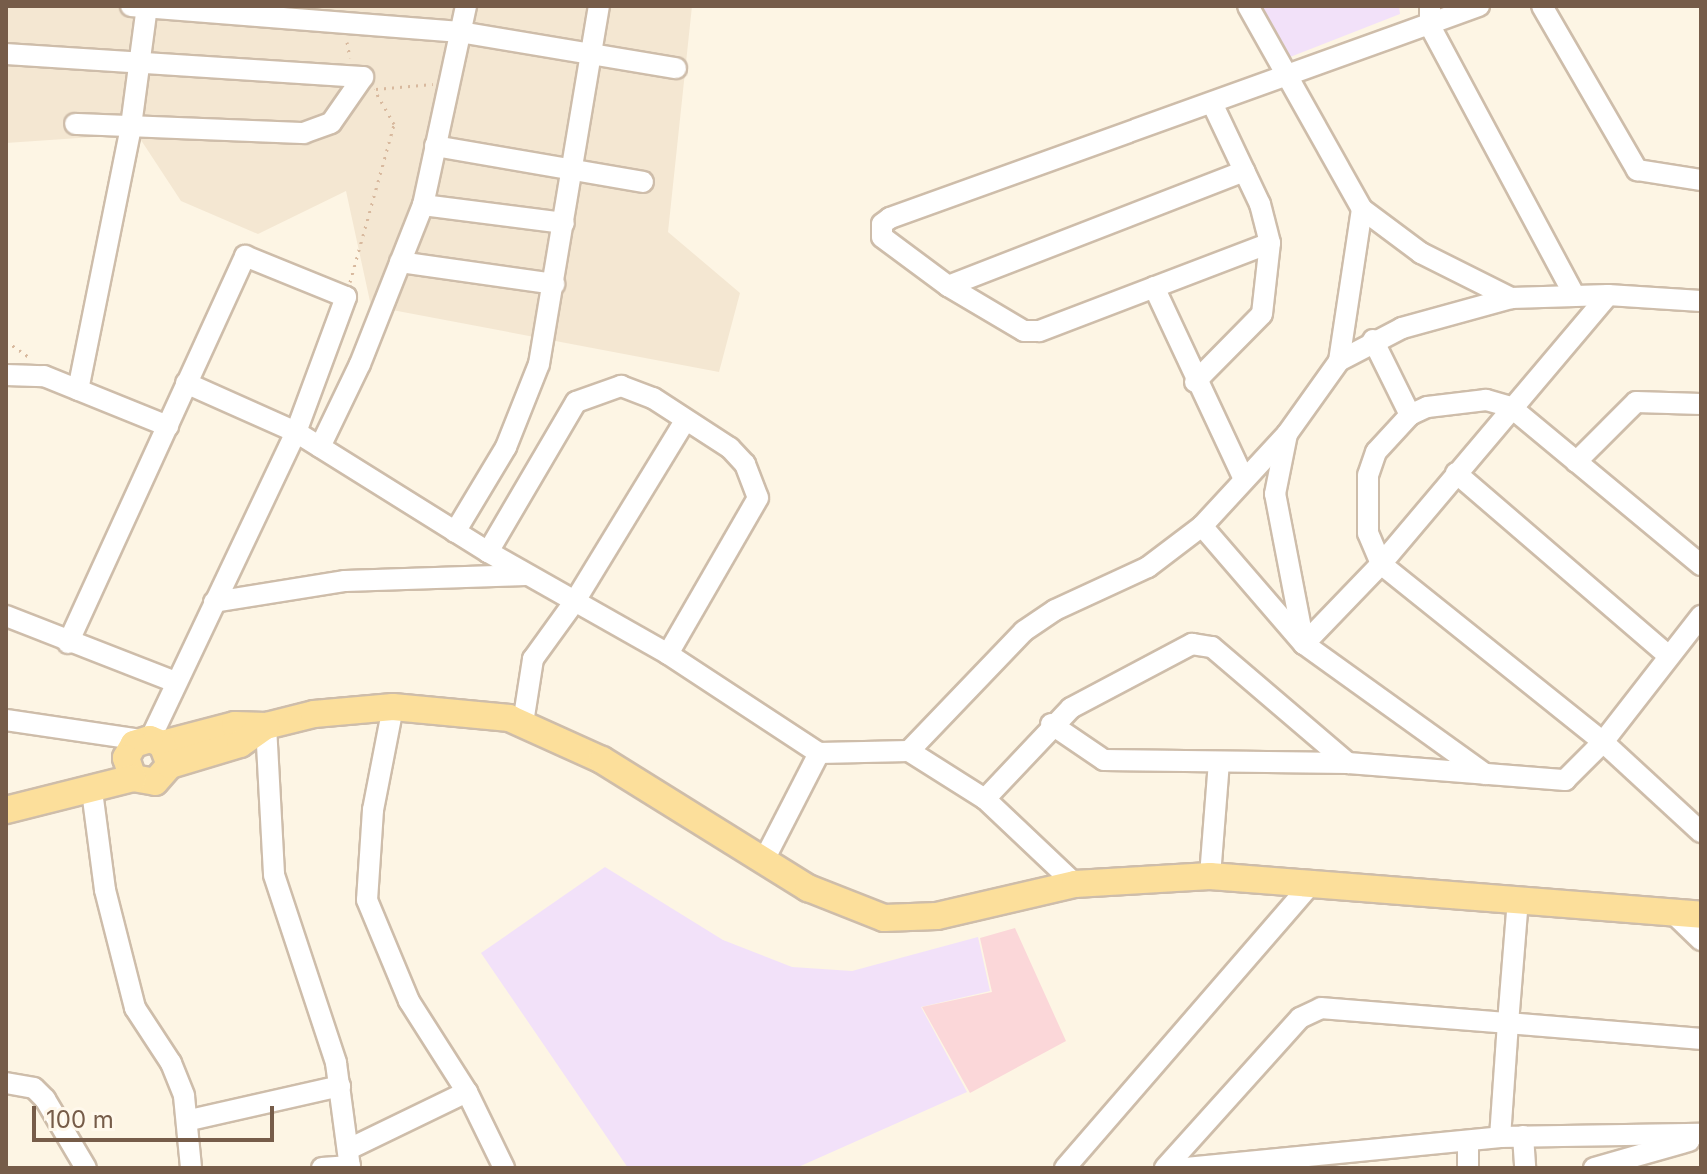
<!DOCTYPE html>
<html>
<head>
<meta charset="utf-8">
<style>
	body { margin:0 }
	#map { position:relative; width:1707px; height:1174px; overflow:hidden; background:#fdf5e4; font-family:Inter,sans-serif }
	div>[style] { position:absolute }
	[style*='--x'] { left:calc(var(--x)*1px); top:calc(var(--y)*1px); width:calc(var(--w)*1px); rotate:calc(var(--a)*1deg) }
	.residential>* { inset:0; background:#f4e7d2 }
	.education>* { inset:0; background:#f2e1f9 }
	.medical>* { inset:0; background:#fbd7d9 }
	.path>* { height:3px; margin-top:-1.5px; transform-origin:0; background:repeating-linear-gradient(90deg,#d8b99e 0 2px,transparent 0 8px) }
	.roads { filter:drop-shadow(2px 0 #cebdaa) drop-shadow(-2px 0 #cebdaa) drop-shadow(0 2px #cebdaa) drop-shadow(0 -2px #cebdaa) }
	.minor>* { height:20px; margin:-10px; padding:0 10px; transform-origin:10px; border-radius:10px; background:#fff }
	.major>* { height:26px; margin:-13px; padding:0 13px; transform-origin:13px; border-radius:13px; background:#fcdf9b }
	span { translate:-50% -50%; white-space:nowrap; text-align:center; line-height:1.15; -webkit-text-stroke:7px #fff8eb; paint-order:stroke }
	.frame { position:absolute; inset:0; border:8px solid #765c49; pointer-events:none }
	.scale { position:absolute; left:32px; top:1106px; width:242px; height:36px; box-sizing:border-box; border:4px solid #765c49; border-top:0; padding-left:10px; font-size:24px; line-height:28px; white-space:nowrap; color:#765c49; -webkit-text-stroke:6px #fff8eb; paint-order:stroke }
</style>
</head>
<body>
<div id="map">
	<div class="residential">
		<i style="clip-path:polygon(6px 6px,692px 6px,668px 232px,740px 293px,719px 372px,371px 306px,346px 191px,258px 234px,181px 201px,137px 134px,6px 143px)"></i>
	</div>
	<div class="education">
		<i style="clip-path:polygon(1254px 6px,1399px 6px,1400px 14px,1285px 59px)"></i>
		<i style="clip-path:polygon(605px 867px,723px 940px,792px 967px,852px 971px,978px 937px,990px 991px,921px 1007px,967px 1092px,796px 1168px,628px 1168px,481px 953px)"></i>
	</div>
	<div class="medical">
		<i style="clip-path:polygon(1015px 928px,1066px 1041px,970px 1093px,922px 1007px,992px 992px,980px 938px)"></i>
	</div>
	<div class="path">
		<i style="--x:347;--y:42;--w:16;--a:79"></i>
		<i style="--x:376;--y:89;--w:57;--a:-5"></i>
		<i style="--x:350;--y:282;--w:164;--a:-74.4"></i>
		<i style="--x:394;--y:124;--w:40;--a:-119.7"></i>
		<i style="--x:6;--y:341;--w:28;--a:35"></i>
	</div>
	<div class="roads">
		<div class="minor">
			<i style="--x:131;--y:6;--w:330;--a:4.5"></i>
			<i style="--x:460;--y:32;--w:219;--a:9.5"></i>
			<i style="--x:1248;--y:6;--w:233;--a:60.7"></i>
			<i style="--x:1362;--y:209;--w:154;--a:98.6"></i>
			<i style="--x:1430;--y:6;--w:20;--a:90"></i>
			<i style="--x:1430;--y:26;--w:305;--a:61.8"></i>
			<i style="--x:1542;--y:6;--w:190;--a:59.9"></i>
			<i style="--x:1637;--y:170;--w:65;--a:8.9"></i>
			<i style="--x:6;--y:54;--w:358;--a:3.7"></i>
			<i style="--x:363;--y:77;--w:56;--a:124.8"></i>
			<i style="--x:331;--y:123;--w:29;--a:160"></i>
			<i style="--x:304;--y:133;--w:229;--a:-177.7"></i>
			<i style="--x:1212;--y:103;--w:112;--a:64.6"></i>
			<i style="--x:1260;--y:204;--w:40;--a:75.6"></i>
			<i style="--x:1270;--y:243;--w:247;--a:159.1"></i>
			<i style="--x:1039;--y:331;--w:15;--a:180"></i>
			<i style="--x:1024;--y:331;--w:88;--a:-149.4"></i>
			<i style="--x:948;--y:286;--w:82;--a:-143.4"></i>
			<i style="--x:882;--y:237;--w:13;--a:-90"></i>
			<i style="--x:882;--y:224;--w:10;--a:-37"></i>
			<i style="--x:890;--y:218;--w:626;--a:-19.8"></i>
			<i style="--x:435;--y:146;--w:211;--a:9.8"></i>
			<i style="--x:423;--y:205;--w:142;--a:7.3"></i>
			<i style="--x:1362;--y:209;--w:74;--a:36.7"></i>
			<i style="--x:1421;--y:253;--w:101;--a:26.6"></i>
			<i style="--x:400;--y:262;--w:156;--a:8.1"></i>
			<i style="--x:948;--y:286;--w:318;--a:-21.2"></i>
			<i style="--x:1154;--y:287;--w:210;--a:64.9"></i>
			<i style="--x:1373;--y:340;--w:84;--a:63.7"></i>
			<i style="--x:6;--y:375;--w:38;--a:2"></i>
			<i style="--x:44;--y:376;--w:134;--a:22"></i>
			<i style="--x:1195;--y:382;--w:95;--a:-45.4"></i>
			<i style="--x:1262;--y:314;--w:71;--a:-83.6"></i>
			<i style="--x:186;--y:383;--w:120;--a:24"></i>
			<i style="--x:296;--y:432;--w:226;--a:32"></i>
			<i style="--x:488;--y:552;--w:207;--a:29.5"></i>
			<i style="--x:668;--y:654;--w:181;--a:33.3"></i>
			<i style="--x:819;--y:753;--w:90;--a:-1.3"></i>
			<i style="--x:909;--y:751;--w:90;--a:32.3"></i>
			<i style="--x:78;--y:390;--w:269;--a:-78.6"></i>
			<i style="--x:131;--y:126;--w:121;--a:-82.4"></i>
			<i style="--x:1287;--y:434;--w:125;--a:132.7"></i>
			<i style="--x:1202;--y:526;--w:156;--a:49.2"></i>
			<i style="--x:1304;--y:644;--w:223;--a:35.7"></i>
			<i style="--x:320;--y:447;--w:92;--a:-64.3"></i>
			<i style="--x:360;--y:364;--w:171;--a:-68.4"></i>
			<i style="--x:423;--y:205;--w:204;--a:-77.8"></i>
			<i style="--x:1576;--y:462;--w:85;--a:-45"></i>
			<i style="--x:1636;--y:402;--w:65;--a:1.8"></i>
			<i style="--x:1456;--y:473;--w:281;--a:40.7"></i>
			<i style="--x:455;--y:532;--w:99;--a:-59"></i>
			<i style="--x:506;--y:447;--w:89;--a:-68.3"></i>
			<i style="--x:539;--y:364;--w:363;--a:-80.5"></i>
			<i style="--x:488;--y:552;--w:174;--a:-59.6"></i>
			<i style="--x:576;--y:402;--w:48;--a:-19.6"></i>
			<i style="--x:621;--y:386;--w:34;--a:21"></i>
			<i style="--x:653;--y:398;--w:92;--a:33"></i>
			<i style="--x:730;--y:448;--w:22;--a:47"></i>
			<i style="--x:745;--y:464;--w:36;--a:69"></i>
			<i style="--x:758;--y:498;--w:180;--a:120"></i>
			<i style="--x:1701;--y:565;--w:247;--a:-140.3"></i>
			<i style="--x:1511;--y:407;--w:26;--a:-164"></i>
			<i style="--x:1486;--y:400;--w:59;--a:173.2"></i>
			<i style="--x:1427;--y:407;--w:19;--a:155"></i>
			<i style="--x:1410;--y:415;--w:50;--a:132.6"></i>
			<i style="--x:1376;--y:452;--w:24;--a:109"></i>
			<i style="--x:1368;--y:475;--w:58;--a:90"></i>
			<i style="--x:1368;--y:533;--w:34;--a:67"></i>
			<i style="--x:1381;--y:564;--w:285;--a:38.7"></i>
			<i style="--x:1603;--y:742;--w:133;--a:42.6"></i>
			<i style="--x:214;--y:602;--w:133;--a:-9.1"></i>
			<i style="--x:345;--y:581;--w:181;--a:-1.9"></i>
			<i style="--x:6;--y:616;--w:181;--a:21.3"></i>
			<i style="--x:68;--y:643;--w:426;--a:-65.4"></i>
			<i style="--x:245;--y:256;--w:109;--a:22.1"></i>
			<i style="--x:346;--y:297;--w:144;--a:110.3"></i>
			<i style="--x:296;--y:432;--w:340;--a:115.4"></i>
			<i style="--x:1304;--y:644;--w:153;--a:-100.9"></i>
			<i style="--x:1275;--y:494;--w:61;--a:-78.7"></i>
			<i style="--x:1287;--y:434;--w:90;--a:-54.5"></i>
			<i style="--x:1339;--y:361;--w:71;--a:-27.6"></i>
			<i style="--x:1402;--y:328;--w:113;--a:-15.4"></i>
			<i style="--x:1511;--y:298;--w:97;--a:-1.8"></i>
			<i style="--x:1608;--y:295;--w:93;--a:3.7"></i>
			<i style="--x:1304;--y:644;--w:111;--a:-46.1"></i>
			<i style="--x:1381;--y:564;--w:352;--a:-49.8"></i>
			<i style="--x:393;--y:707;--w:105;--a:101"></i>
			<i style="--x:373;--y:810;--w:90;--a:93.8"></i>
			<i style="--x:367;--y:900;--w:109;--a:67.4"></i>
			<i style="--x:409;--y:1001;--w:108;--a:57.5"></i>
			<i style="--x:467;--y:1092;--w:85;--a:64"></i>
			<i style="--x:6;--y:720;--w:136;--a:8.4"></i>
			<i style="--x:523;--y:723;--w:65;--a:-81.1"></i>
			<i style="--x:533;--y:659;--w:72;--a:-54.1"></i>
			<i style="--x:575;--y:601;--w:211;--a:-58.6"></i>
			<i style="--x:1051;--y:724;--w:64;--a:34.2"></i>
			<i style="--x:1104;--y:760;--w:244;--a:0.7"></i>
			<i style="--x:1348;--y:763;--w:218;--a:4.5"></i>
			<i style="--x:1565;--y:780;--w:54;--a:-45"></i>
			<i style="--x:1603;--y:742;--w:160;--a:-52.1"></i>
			<i style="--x:266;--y:726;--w:149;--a:86.9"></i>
			<i style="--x:274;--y:875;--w:198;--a:71.7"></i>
			<i style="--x:336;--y:1063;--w:106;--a:82.4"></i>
			<i style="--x:909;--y:751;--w:166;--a:-46.2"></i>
			<i style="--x:1024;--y:631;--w:37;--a:-34"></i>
			<i style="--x:1055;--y:610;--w:102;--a:-24.8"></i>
			<i style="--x:1148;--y:567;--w:68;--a:-37.2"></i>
			<i style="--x:92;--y:791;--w:100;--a:82.5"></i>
			<i style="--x:105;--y:890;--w:122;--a:75.7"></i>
			<i style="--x:135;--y:1008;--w:66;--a:56.8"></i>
			<i style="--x:171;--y:1063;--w:35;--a:68"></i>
			<i style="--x:184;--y:1096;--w:72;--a:84.4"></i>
			<i style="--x:763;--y:862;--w:123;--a:-62.8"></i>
			<i style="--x:1210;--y:876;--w:114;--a:-85.5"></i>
			<i style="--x:1075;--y:884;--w:124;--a:-136.6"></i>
			<i style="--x:985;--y:799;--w:125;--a:-46.6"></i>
			<i style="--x:1071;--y:708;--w:137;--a:-27.9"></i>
			<i style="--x:1192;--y:644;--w:20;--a:9"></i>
			<i style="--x:1212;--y:647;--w:179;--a:40.5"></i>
			<i style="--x:1518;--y:899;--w:124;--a:94.6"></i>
			<i style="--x:1508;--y:1023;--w:194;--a:4.7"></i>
			<i style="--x:1673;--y:913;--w:39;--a:44"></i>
			<i style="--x:6;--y:1083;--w:28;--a:10"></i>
			<i style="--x:34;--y:1088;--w:16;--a:45"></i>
			<i style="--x:45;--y:1099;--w:80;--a:59.3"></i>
			<i style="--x:190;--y:1120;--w:154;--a:-12.8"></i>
			<i style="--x:1523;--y:1136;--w:32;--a:86"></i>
			<i style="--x:1468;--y:1141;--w:27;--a:90"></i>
			<i style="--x:351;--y:1148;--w:129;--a:-25.8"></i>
			<i style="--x:322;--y:1168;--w:28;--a:-4"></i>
			<i style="--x:1065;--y:1168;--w:379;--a:-49.1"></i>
			<i style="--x:1165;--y:1168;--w:202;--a:-48"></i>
			<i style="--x:1300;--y:1018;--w:23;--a:-25"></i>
			<i style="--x:1321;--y:1008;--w:188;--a:4.6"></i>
			<i style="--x:1508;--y:1023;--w:114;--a:94"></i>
			<i style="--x:1186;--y:1168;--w:316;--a:-5.6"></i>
			<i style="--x:1500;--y:1137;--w:201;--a:-0.9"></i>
			<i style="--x:1594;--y:1168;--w:99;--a:-15.9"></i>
		</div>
		<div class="major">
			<i style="--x:162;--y:744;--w:75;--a:-14.6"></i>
			<i style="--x:235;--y:725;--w:31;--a:2"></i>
			<i style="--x:266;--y:726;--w:49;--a:-14"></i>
			<i style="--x:314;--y:714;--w:79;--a:-5.1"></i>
			<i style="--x:393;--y:707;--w:117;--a:5.4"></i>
			<i style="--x:509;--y:718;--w:102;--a:24.3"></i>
			<i style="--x:602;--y:760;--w:243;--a:31.9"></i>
			<i style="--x:808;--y:888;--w:82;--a:21.5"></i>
			<i style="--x:884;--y:918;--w:53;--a:-2.2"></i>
			<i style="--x:937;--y:916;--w:142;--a:-13.1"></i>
			<i style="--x:1075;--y:884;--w:135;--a:-3.4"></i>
			<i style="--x:1210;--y:876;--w:493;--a:4.5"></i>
			<i style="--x:170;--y:765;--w:22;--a:-111"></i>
			<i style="--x:162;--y:744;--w:13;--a:-157"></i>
			<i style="--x:150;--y:739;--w:17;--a:163"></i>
			<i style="--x:134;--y:744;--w:16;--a:120"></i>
			<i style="--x:126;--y:758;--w:21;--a:71"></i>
			<i style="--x:133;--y:778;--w:22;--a:10"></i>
			<i style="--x:155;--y:782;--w:23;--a:-49"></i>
			<i style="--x:170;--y:765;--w:73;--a:-16.7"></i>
			<i style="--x:240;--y:744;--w:32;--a:-35"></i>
			<i style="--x:6;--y:810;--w:131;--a:-14.1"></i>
		</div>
	</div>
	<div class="frame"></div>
	<div class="scale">100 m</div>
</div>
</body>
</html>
